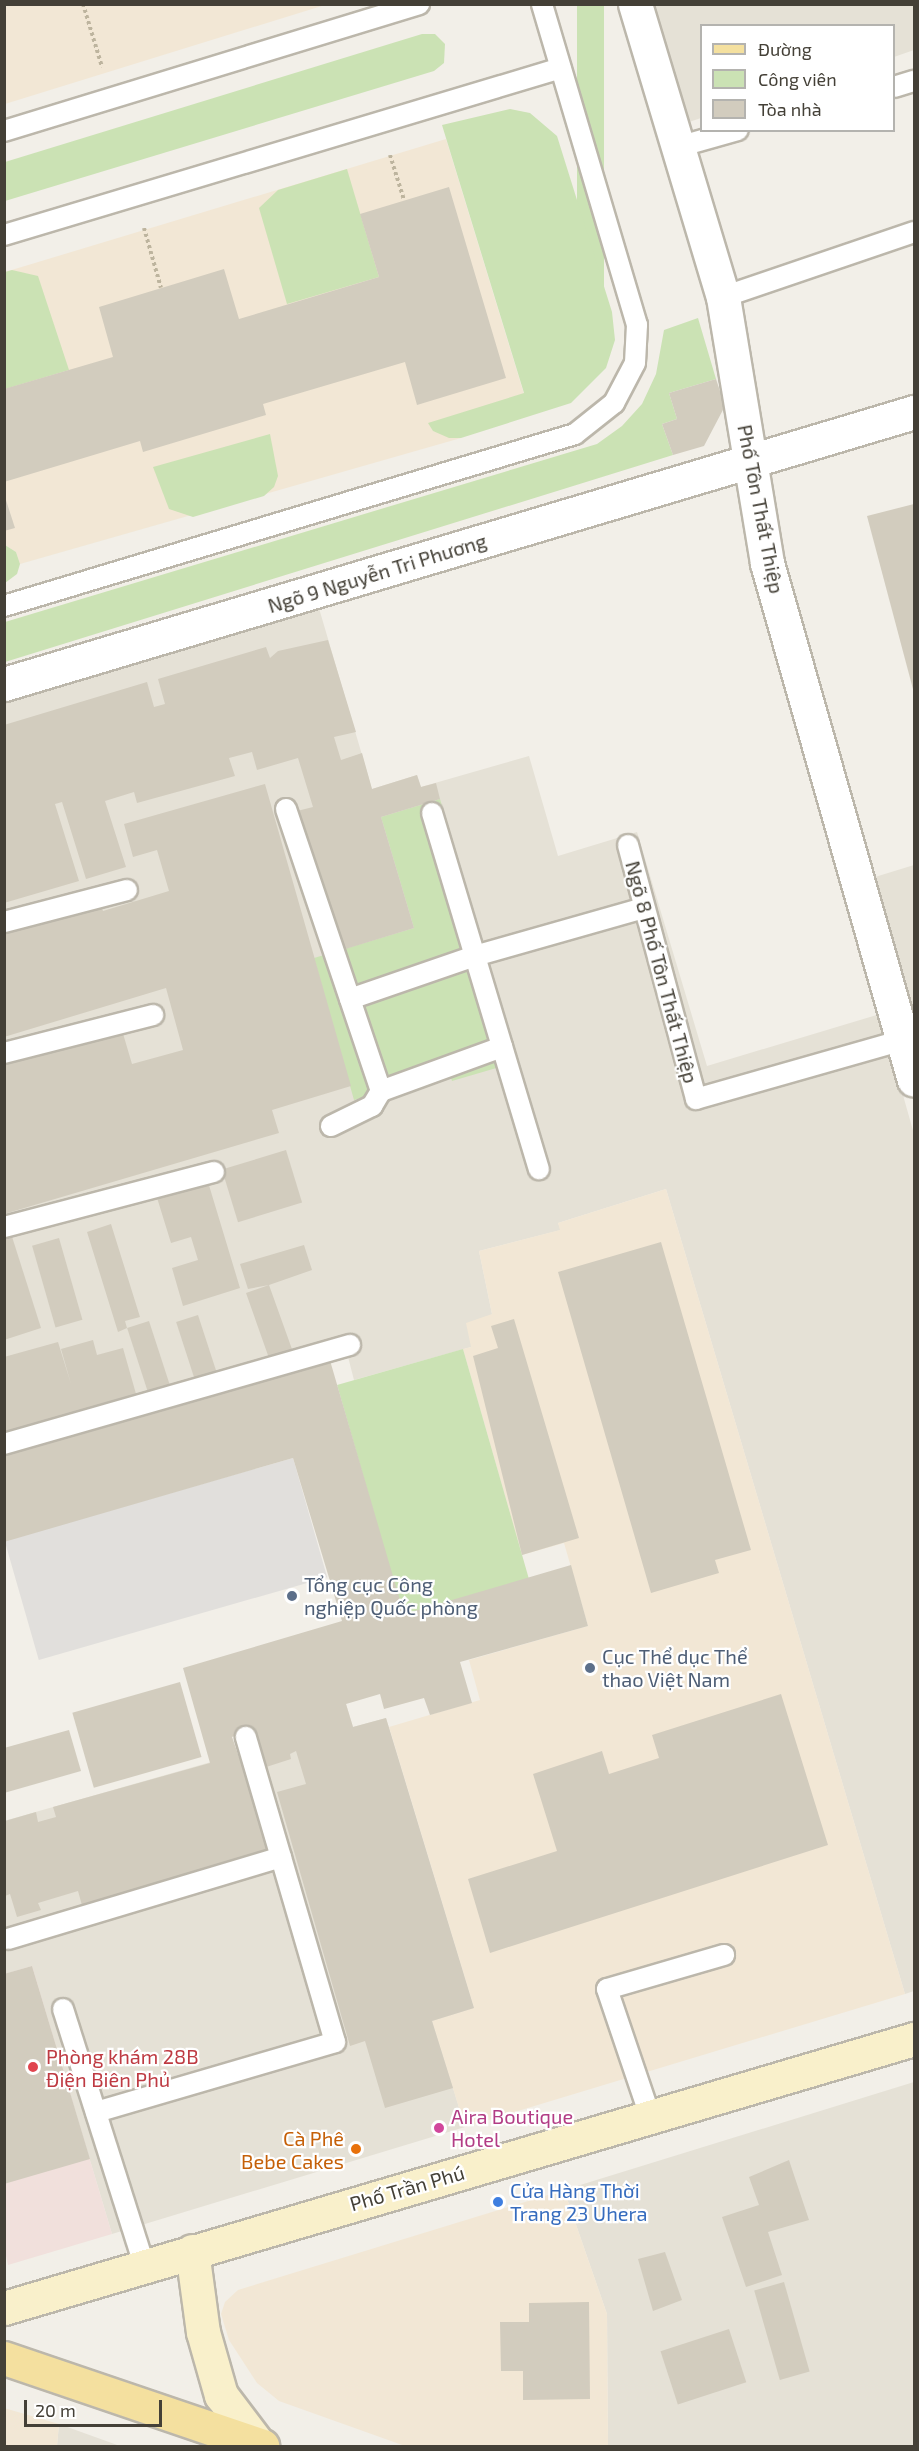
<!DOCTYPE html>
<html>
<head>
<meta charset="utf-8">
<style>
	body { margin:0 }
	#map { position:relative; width:919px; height:2451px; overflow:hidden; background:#f2efe8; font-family:"Exo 2",sans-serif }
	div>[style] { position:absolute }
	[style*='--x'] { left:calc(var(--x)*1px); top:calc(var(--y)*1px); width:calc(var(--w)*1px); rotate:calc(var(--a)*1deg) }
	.residential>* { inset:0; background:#e5e1d6 }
	.commercial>* { inset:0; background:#f2e7d5 }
	.medical>* { inset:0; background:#f1e0dc }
	.green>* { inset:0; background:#cbe2b4; transform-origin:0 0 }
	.parking>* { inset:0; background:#e1dfdc; transform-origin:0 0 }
	.building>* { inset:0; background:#d2ccbe; transform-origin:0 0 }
	.path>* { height:4px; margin-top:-2px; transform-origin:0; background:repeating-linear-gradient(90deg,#bdb49e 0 3px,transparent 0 6px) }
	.roads { filter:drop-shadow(2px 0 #bcb7ab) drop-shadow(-2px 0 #bcb7ab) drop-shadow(0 2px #bcb7ab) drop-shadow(0 -2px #bcb7ab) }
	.lane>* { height:20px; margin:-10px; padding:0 10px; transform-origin:10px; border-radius:10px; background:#fff }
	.street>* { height:33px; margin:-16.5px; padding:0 16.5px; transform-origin:16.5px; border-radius:16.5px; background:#fff }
	.secondary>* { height:33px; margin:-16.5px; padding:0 16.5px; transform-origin:16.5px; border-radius:16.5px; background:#f9f0cb }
	.primary>* { height:33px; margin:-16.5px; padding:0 16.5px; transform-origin:16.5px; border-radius:16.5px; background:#f4e09f }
	.dots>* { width:16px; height:16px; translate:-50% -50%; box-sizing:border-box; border:3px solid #fff; border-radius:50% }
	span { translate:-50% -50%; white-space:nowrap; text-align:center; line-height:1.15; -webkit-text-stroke:4.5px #fff; paint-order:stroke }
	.street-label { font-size:20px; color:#444037 }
	.service-label { font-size:20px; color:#4e5e75 }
	.left { translate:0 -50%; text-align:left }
	.health-label { font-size:20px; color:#be3a42 }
	.hotel-label { font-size:20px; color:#b23c85 }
	.food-label { font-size:20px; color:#c56008 }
	.right { translate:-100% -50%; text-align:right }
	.shop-label { font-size:20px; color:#366cbe }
	.frame { position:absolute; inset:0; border:6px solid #444037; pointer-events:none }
	.legend { position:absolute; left:700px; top:24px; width:195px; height:108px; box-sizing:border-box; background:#fff; border:2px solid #b4b3af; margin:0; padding:8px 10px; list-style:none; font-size:18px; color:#444037 }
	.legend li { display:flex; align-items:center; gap:12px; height:30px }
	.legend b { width:30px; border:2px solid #b4b3af }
	.scale { position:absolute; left:24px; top:2400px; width:138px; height:27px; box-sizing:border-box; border:3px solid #444037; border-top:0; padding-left:8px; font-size:18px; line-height:21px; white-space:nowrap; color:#444037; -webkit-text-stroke:4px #fff; paint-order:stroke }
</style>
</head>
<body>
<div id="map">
	<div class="residential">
		<i style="clip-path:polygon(651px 5px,914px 5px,914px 50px,894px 57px,894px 26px,702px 26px,701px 118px,686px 123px)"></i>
		<i style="clip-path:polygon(316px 598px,372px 789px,417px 775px,421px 787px,529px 756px,558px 856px,637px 832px,707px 1066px,880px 1014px,914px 1134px,914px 1991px,905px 1994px,666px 1189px,558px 1223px,561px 1230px,479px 1251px,492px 1314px,471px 1347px,354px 1380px,347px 1353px,5px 1452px,5px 694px)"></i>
		<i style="clip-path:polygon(914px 865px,914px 1017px,875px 877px)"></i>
		<i style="clip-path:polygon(346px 1704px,353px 1727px,386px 1718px,474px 2008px,453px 2088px,465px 2127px,112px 2234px,32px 1966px,5px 1974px,4px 1821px,246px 1752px)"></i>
		<i style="clip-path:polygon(914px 2082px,914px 2446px,608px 2446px,607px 2314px,564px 2190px)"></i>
		<i style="clip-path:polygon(59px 2424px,120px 2446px,57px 2446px)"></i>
	</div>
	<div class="commercial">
		<i style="clip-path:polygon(5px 4px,325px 4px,325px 5px,5px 104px)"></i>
		<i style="clip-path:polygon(446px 139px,524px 394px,433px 431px,461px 438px,20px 564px,16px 552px,5px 545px,5px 272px)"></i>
		<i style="clip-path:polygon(666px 1189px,905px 1994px,465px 2127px,432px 2021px,474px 2008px,389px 1727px,480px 1700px,469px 1660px,588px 1626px,564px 1543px,522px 1555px,463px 1349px,471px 1347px,466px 1323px,492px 1314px,479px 1251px,560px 1230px,558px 1223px)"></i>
		<i style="clip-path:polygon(564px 2190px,607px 2314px,608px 2446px,405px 2446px,279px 2401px,257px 2383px,229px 2340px,221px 2314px,225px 2302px,238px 2290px)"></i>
		<i style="clip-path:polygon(4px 2408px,59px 2424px,57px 2446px,5px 2446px)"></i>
	</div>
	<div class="medical">
		<i style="clip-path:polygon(32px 1966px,112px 2234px,8px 2265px,5px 2251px,5px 1974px)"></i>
	</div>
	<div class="green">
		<i style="left:577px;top:5px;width:27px;height:291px"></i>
		<i style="clip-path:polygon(422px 34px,435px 34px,445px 44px,444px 63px,434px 71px,5px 201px,5px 162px)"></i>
		<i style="clip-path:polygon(510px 109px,530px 113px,557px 136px,612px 312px,615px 340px,606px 368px,571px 403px,461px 438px,449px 438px,433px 431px,428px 423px,524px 393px,442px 125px)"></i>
		<i style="clip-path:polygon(347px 169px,379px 277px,287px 304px,259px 208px,278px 190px)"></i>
		<i style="clip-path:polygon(12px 270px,38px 276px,69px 370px,5px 389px,5px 272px)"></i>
		<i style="clip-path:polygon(698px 318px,716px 379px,669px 393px,677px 419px,662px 424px,673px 455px,5px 662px,5px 622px,597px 444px,622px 426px,642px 404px,656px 374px,664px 330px)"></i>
		<i style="clip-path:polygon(270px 434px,278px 476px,274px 487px,264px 496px,193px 517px,169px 509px,153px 467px)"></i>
		<i style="clip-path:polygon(5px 545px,16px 552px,20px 564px,17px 574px,5px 583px)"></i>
		<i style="clip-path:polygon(440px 799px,517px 1062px,452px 1081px,449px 1072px,354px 1100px,314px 958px,414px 928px,381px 817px)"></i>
		<i style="left:463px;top:1349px;width:239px;height:131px;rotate:74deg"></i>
	</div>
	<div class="parking">
		<i style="left:293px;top:1458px;width:124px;height:300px;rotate:74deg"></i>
	</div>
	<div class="building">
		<i style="clip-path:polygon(449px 187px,506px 378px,417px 405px,405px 362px,263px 404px,266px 415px,143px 452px,140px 441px,4px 482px,4px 389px,113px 357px,99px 307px,224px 269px,239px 319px,379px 277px,360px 214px)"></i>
		<i style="clip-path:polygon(716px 379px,725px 406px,704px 446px,673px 455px,662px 424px,677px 419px,669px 393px)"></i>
		<i style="clip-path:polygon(4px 494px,15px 528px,4px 531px)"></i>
		<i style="clip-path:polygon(914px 504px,914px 693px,867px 516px)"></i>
		<i style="clip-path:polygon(328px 640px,356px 732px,334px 737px,341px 760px,362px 753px,372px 789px,417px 775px,421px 787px,436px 783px,440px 799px,381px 817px,414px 928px,339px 951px,297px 811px,313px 807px,298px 758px,257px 770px,252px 752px,229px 758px,235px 776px,137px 803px,134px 792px,105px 801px,126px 867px,86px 879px,62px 802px,55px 804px,79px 881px,4px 903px,4px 725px,147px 682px,154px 707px,165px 704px,158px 679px,266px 647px,270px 658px,278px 651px)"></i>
		<i style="clip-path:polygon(265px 784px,351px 1086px,272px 1110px,279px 1133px,4px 1214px,4px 1054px,119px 1020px,132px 1064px,183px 1050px,166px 988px,4px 1037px,4px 915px,95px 888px,103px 911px,169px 891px,157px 850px,133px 857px,124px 824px)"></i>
		<i style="left:286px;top:1150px;width:55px;height:67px;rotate:73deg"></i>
		<i style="clip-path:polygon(205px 1172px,240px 1288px,183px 1306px,172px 1268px,198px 1260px,191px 1237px,171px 1243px,154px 1188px)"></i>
		<i style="clip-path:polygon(8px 1224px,41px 1328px,4px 1340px,4px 1225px)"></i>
		<i style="clip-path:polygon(111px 1224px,140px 1317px,125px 1321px,127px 1328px,118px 1332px,87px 1232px)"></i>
		<i style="left:59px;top:1238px;width:85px;height:28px;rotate:74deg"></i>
		<i style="clip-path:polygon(661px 1242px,751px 1550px,715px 1560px,719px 1573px,651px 1593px,558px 1272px)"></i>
		<i style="clip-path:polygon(304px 1245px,312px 1270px,269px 1285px,293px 1352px,270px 1361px,246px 1293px,269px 1285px,248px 1289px,240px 1264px)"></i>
		<i style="left:198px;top:1315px;width:71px;height:23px;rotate:72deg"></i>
		<i style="clip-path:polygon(514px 1319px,579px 1538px,522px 1555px,473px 1356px,498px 1348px,491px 1326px)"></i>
		<i style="left:149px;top:1321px;width:75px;height:23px;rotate:72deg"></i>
		<i style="clip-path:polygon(93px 1340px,97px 1355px,123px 1348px,138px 1401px,4px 1440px,4px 1357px,58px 1342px,71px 1384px,61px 1349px)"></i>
		<i style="clip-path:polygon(329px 1357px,404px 1614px,571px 1565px,588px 1626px,460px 1662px,472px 1703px,430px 1715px,424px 1698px,384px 1709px,380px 1694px,346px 1704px,353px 1727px,386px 1718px,474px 2008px,432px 2021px,453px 2088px,385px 2108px,365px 2041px,350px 2046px,277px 1792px,306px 1784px,296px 1751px,290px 1754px,291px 1759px,260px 1769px,241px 1733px,232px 1737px,253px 1797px,256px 1796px,269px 1855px,83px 1909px,78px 1891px,38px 1903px,41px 1910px,17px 1917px,10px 1894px,5px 1896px,5px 1821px,36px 1812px,38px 1822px,56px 1817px,53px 1807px,210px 1763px,183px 1668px,342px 1621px,293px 1458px,4px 1542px,4px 1452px)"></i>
		<i style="left:180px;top:1682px;width:78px;height:112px;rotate:74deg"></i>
		<i style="clip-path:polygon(781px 1694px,828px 1845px,490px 1953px,468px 1879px,557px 1851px,533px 1774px,602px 1751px,609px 1774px,659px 1758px,652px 1735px)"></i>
		<i style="clip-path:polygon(69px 1730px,81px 1771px,4px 1793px,4px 1748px)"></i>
		<i style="clip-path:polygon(32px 1966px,90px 2159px,4px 2184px,4px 1974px)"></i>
		<i style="clip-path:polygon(789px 2160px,809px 2220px,768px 2232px,782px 2275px,746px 2287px,722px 2217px,759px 2205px,749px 2177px)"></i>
		<i style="clip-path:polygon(665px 2252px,682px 2300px,653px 2311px,638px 2259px)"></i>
		<i style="left:784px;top:2282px;width:93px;height:31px;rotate:74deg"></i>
		<i style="clip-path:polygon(589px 2302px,590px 2399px,523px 2400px,523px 2371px,501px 2371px,500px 2322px,529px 2322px,529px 2303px)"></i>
		<i style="left:729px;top:2329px;width:56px;height:72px;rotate:72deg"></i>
	</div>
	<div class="path">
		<i style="--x:83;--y:4;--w:66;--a:73.2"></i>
		<i style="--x:390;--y:155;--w:47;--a:72.7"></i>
		<i style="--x:144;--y:228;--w:62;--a:74.2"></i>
	</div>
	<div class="roads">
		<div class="lane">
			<i style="--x:894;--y:87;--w:21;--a:-17"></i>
			<i style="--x:4;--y:131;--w:434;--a:-17"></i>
			<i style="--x:678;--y:147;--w:62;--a:-15.8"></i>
			<i style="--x:4;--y:235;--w:581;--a:-16.69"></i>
			<i style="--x:723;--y:297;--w:202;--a:-18.8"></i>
			<i style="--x:4;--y:606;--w:596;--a:-16.76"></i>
			<i style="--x:575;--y:434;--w:50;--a:-38.5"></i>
			<i style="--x:614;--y:403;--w:45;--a:-62.3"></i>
			<i style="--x:635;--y:363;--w:38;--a:-87"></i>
			<i style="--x:637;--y:325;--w:335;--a:-106.5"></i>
			<i style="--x:286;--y:809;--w:298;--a:71.4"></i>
			<i style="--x:432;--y:813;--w:372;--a:73.3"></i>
			<i style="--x:628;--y:845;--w:263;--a:75"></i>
			<i style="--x:696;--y:1099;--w:215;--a:-15.9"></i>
			<i style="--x:4;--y:922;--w:127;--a:-14.6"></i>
			<i style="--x:350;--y:999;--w:132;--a:-19"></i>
			<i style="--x:475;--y:956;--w:176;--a:-15.9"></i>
			<i style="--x:4;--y:1053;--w:154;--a:-14.3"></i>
			<i style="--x:331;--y:1126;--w:46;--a:-26"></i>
			<i style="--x:372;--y:1106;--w:17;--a:-59"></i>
			<i style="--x:381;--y:1091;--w:129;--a:-20"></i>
			<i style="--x:4;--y:1227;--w:217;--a:-14.7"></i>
			<i style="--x:4;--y:1444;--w:360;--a:-16"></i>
			<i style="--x:8;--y:1939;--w:285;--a:-16.7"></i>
			<i style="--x:63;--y:2009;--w:269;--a:72.4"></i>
			<i style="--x:96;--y:2112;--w:249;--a:-16.3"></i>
			<i style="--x:335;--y:2042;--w:318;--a:-106.3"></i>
			<i style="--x:650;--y:2116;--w:134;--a:-108.7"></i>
			<i style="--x:607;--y:1989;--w:122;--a:-16.2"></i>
		</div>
		<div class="street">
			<i style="--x:635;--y:4;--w:306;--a:73.3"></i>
			<i style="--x:723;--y:297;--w:270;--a:80.6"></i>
			<i style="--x:767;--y:563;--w:537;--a:74.13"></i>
			<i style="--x:4;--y:684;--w:950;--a:-16.64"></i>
		</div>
		<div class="secondary">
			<i style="--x:192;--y:2251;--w:82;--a:82.3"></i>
			<i style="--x:203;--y:2332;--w:66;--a:74.1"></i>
			<i style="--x:221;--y:2395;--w:63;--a:52.8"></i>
			<i style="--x:4;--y:2308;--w:949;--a:-16.47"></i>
		</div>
		<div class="primary">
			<i style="--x:4;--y:2358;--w:273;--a:18.8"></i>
		</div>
	</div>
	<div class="dots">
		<i style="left:292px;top:1596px;background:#5c6f8a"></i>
		<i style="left:590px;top:1668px;background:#5c6f8a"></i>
		<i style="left:33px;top:2067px;background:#e0444e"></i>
		<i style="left:439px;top:2128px;background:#d1479c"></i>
		<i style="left:356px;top:2149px;background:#e8710a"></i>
		<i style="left:498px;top:2202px;background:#3f7fe0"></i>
	</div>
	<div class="street-label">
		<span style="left:761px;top:509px;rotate:79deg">Phố Tôn Thất Thiệp</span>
		<span style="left:377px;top:573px;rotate:-17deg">Ngõ 9 Nguyễn Tri Phương</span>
		<span style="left:662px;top:972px;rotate:75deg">Ngõ 8 Phố Tôn Thất Thiệp</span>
		<span style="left:407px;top:2188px;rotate:-16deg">Phố Trần Phú</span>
	</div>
	<div class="service-label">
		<span class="left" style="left:304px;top:1596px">Tổng cục Công<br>nghiệp Quốc phòng</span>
		<span class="left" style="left:602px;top:1668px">Cục Thể dục Thể<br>thao Việt Nam</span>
	</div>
	<div class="health-label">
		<span class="left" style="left:46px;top:2068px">Phòng khám 28B<br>Điện Biên Phủ</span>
	</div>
	<div class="hotel-label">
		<span class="left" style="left:451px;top:2128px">Aira Boutique<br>Hotel</span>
	</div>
	<div class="food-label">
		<span class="right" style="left:344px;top:2150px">Cà Phê<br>Bebe Cakes</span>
	</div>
	<div class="shop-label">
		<span class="left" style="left:510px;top:2202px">Cửa Hàng Thời<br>Trang 23 Uhera</span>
	</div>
	<div class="frame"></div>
	<ul class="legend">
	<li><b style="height:8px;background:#f4e09f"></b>Đường</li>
	<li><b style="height:16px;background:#cbe2b4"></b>Công viên</li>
	<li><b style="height:16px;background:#d2ccbe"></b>Tòa nhà</li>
	</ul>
	<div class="scale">20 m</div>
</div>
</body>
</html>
